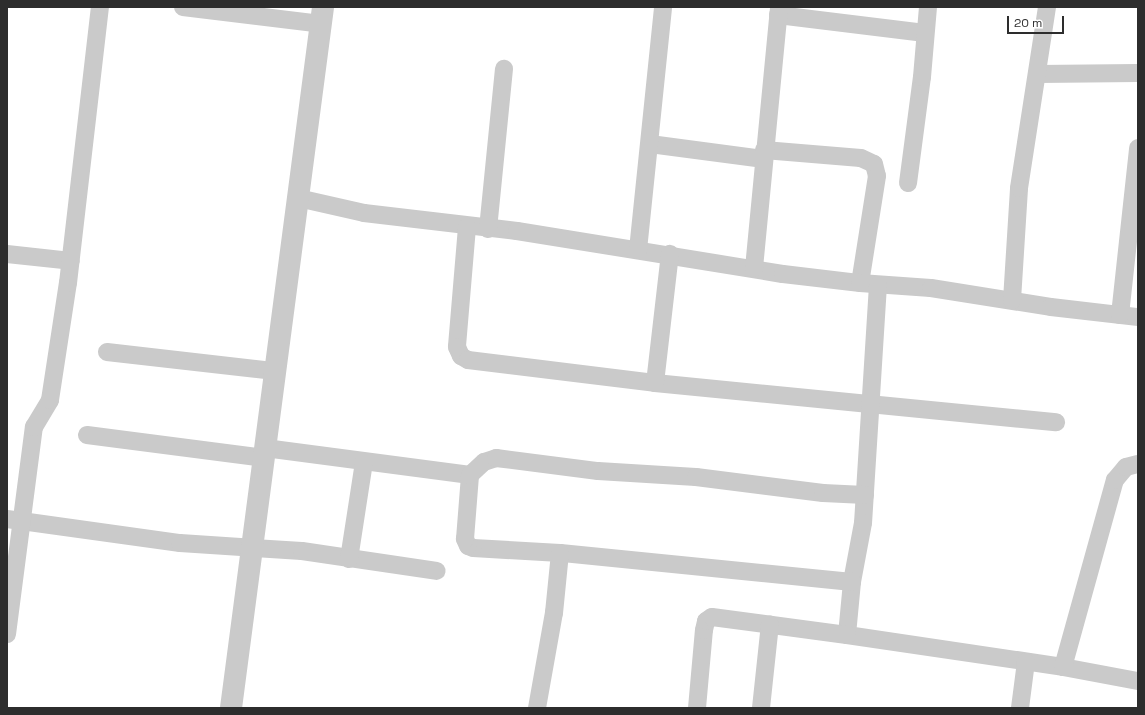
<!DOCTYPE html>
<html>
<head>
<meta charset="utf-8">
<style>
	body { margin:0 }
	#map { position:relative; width:1145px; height:715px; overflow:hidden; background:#fff; font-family:"Space Grotesk",sans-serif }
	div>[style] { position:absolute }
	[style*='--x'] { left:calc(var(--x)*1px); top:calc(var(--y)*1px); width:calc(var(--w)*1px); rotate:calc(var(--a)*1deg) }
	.minor>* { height:18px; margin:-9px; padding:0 9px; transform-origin:9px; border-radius:9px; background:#cacaca }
	.tertiary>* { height:22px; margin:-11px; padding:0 11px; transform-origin:11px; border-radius:11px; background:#cacaca }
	span { translate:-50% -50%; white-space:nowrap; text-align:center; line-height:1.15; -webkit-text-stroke:4px #fff; paint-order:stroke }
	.frame { position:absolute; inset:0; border:8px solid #2d2d2d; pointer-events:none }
	.scale { position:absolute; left:1007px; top:16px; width:57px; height:18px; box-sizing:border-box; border:2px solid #2d2d2d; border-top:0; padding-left:5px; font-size:12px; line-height:14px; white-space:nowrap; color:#2d2d2d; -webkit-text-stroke:3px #fff; paint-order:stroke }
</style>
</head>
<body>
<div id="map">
	<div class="minor">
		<i style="--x:183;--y:7;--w:139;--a:7"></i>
		<i style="--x:778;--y:15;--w:148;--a:7"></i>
		<i style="--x:1038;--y:74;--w:100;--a:-0.6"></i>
		<i style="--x:650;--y:144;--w:115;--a:7.5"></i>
		<i style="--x:764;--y:150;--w:97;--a:4.7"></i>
		<i style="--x:861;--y:158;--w:14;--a:25"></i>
		<i style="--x:874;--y:164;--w:12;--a:76"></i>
		<i style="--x:877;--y:176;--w:108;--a:99"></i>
		<i style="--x:908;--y:183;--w:107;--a:-82.5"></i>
		<i style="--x:922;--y:77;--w:70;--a:-85.1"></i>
		<i style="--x:298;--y:198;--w:68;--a:12.8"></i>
		<i style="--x:364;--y:213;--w:154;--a:6.7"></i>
		<i style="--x:517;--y:231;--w:269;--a:9.2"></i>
		<i style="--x:783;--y:274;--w:78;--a:6.7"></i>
		<i style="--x:860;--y:283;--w:71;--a:4"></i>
		<i style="--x:931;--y:288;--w:121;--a:9"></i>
		<i style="--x:1051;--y:307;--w:88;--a:6.6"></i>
		<i style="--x:467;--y:227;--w:120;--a:94.8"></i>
		<i style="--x:457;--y:347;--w:10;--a:66"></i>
		<i style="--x:461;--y:356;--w:8;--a:30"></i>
		<i style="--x:468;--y:360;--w:188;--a:7"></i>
		<i style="--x:655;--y:383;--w:403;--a:5.6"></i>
		<i style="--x:488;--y:229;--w:161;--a:-84.3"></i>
		<i style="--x:638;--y:250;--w:244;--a:-84.1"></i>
		<i style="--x:7;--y:254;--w:64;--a:6.2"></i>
		<i style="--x:754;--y:268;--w:262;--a:-84.5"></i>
		<i style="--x:878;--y:285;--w:238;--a:93.6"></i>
		<i style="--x:863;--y:523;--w:60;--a:100.6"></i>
		<i style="--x:852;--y:582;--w:53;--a:95.4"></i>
		<i style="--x:847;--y:635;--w:218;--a:8.4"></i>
		<i style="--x:1063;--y:667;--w:76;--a:10.6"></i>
		<i style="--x:1012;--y:300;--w:112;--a:-86.4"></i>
		<i style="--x:1019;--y:188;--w:183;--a:-81.2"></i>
		<i style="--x:1120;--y:315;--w:168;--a:-83.8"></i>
		<i style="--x:107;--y:352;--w:169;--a:6.5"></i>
		<i style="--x:655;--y:383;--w:130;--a:-83.4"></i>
		<i style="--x:87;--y:435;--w:178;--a:7.4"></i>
		<i style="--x:265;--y:448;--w:207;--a:7.5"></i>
		<i style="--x:7;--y:519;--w:175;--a:7.9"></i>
		<i style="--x:180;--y:543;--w:122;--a:3.8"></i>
		<i style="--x:302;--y:551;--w:136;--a:8.4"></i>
		<i style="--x:349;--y:559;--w:98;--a:-81.2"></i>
		<i style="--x:852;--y:582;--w:293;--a:-174.3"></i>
		<i style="--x:560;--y:553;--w:87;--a:-176.7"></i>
		<i style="--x:473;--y:548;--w:5;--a:-158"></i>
		<i style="--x:468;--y:546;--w:8;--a:-113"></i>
		<i style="--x:465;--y:539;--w:64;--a:-85.5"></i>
		<i style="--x:470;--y:475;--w:19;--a:-43"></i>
		<i style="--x:484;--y:462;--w:13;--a:-18"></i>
		<i style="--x:496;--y:458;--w:103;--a:7.3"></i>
		<i style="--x:598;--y:471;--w:98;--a:3.5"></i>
		<i style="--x:696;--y:477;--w:128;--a:7.2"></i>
		<i style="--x:823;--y:493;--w:42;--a:2.7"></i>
		<i style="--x:7;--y:634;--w:209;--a:-82.6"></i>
		<i style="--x:34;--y:427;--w:31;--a:-59"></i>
		<i style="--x:50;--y:400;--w:118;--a:-81.3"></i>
		<i style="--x:68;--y:283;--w:278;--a:-83.4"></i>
		<i style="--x:1063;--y:667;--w:194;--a:-74.5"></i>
		<i style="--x:1115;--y:480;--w:17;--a:-50"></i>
		<i style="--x:1126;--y:467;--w:12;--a:-14"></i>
		<i style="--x:537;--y:708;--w:97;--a:-79.9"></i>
		<i style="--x:554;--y:613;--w:60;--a:-84.3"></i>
		<i style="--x:697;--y:708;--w:78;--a:-84.9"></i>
		<i style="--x:704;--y:630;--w:9;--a:-77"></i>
		<i style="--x:706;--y:621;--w:7;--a:-34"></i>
		<i style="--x:712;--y:617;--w:136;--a:7.6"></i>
		<i style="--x:761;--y:708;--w:84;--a:-83.9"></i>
		<i style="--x:1020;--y:708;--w:46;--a:-82.6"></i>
	</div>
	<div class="tertiary">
		<i style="--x:231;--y:708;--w:707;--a:-82.52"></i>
	</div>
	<div class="frame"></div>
	<div class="scale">20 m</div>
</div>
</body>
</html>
